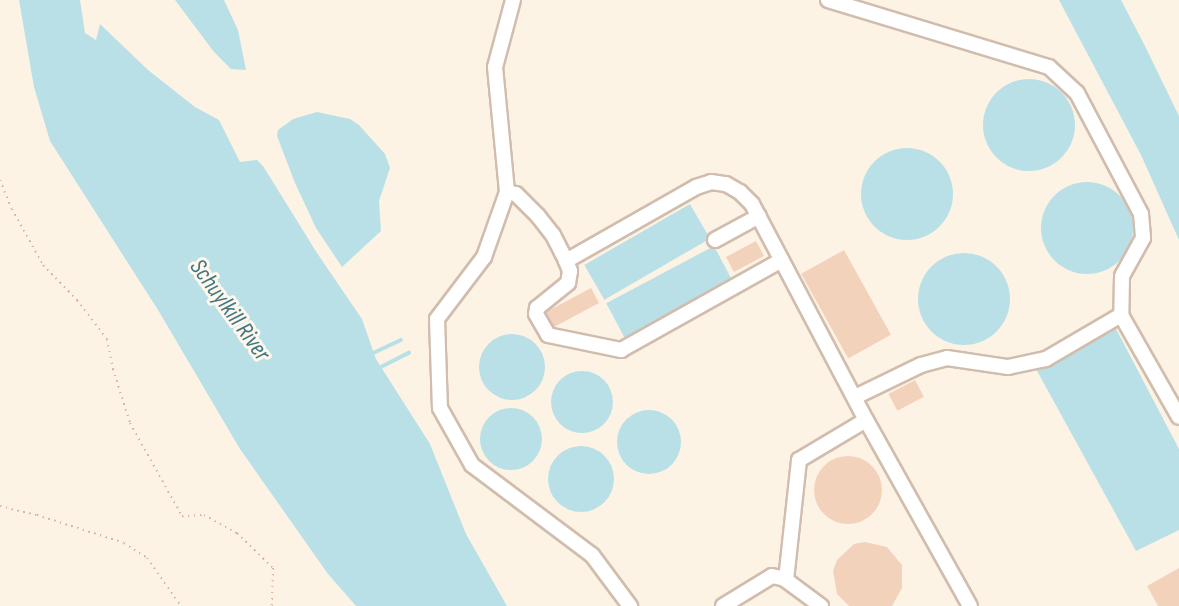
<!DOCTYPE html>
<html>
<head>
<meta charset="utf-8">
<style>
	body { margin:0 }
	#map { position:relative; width:1179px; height:606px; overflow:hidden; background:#fdf3e5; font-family:"Sofia Sans Condensed",sans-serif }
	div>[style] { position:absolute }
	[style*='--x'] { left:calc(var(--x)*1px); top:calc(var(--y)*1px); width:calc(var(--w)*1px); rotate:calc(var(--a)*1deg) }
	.water>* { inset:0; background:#b9e0e7; transform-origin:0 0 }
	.round { border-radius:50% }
	.stream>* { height:4px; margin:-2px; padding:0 2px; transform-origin:2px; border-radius:2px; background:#b9e0e7 }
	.building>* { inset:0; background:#f3d2bc; transform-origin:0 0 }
	.path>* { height:2px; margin-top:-1px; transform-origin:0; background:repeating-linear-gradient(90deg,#d8b59f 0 1.5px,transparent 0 6px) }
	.roads { filter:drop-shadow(2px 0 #d1bdad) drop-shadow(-2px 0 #d1bdad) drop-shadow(0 2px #d1bdad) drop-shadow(0 -2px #d1bdad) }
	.minor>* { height:14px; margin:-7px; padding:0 7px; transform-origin:7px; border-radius:7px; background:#fff }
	span { translate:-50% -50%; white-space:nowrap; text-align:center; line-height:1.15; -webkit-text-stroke:6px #fff7ec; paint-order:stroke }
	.water-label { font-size:24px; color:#3f7883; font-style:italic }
</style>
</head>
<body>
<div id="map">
	<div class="water">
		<i style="clip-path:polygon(19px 0,80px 0,85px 33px,96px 40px,100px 24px,148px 70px,195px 107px,219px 120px,240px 162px,257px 160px,263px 166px,317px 253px,362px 319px,376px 359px,430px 444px,466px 534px,507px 606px,356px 606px,328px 574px,240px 449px,158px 310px,50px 141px,34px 87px)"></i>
		<i style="clip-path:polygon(175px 0,224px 0,238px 30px,246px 70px,231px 69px,214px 52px)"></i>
		<i style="clip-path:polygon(1059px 0,1121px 0,1143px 42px,1179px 116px,1179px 240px,1141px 155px)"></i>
		<i class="round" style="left:983px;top:79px;width:92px;height:92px"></i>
		<i style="clip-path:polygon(317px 112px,350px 119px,359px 125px,385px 154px,390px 168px,379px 201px,381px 231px,342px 267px,316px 228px,295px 183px,277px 136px,278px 130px,293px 119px)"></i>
		<i class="round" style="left:861px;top:148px;width:92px;height:92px"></i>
		<i class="round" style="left:1041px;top:182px;width:92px;height:92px"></i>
		<i style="left:690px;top:204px;width:40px;height:122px;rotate:60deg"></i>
		<i style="left:714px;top:246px;width:41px;height:122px;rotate:62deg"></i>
		<i class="round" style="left:918px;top:253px;width:92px;height:92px"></i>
		<i style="clip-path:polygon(1115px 327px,1179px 449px,1179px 530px,1136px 551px,1036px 369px)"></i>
		<i class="round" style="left:479px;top:334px;width:66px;height:66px"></i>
		<i class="round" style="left:551px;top:371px;width:62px;height:62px"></i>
		<i class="round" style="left:480px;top:408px;width:62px;height:62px"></i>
		<i class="round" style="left:617px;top:410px;width:64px;height:64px"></i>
		<i class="round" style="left:548px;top:446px;width:66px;height:66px"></i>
	</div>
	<div class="stream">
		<i style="--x:371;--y:354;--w:33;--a:-25"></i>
		<i style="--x:377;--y:369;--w:36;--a:-27"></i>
	</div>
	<div class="building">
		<i style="left:756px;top:241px;width:17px;height:34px;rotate:62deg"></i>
		<i style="left:844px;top:250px;width:97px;height:49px;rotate:61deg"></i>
		<i style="left:591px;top:288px;width:17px;height:51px;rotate:62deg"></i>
		<i style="left:915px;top:380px;width:19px;height:30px;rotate:62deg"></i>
		<i class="round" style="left:814px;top:456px;width:68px;height:68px"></i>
		<i style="clip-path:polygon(865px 542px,887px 547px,902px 565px,902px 588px,892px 606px,849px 606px,837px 594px,833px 571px,837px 560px,854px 544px)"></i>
		<i style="clip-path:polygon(1179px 568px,1179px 606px,1158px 606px,1147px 586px)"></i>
	</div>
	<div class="path">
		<i style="--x:0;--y:180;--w:31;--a:68"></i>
		<i style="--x:12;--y:209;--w:64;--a:61"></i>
		<i style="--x:43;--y:265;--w:49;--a:45.8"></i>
		<i style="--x:77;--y:300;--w:49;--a:52.4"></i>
		<i style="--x:107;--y:339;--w:31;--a:79"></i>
		<i style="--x:113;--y:369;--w:57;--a:72.5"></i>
		<i style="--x:130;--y:423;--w:107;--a:60.8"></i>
		<i style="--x:182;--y:516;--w:22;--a:-3"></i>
		<i style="--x:204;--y:515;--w:38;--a:29"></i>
		<i style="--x:237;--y:533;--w:50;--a:44.2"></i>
		<i style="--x:273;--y:568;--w:38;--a:92"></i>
		<i style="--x:0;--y:506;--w:38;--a:14"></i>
		<i style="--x:37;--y:515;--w:91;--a:17.8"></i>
		<i style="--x:124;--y:543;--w:27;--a:33"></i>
		<i style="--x:147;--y:558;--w:59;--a:54.7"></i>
	</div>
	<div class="roads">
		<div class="minor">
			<i style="--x:513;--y:0;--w:69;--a:105"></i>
			<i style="--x:495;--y:67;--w:126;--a:84.5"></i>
			<i style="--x:507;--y:192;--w:69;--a:109.5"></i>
			<i style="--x:484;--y:257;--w:78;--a:127.2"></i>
			<i style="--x:437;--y:319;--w:89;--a:88.1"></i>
			<i style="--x:440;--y:408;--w:65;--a:60.7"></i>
			<i style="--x:472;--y:465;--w:150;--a:36.9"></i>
			<i style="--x:592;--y:555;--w:64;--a:53.3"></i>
			<i style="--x:828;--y:0;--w:231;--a:16.9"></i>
			<i style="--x:1049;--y:67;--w:38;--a:43"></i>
			<i style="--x:1077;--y:93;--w:137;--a:62.1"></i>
			<i style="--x:1141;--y:214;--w:24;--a:85"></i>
			<i style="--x:1143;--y:238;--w:43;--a:118.9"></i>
			<i style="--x:1122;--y:276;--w:39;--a:91"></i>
			<i style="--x:1121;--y:315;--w:117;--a:60.4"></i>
			<i style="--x:507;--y:192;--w:9;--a:13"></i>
			<i style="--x:516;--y:194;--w:31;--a:45"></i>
			<i style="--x:538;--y:216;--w:24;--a:52"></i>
			<i style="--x:553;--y:235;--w:29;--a:63"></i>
			<i style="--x:566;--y:261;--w:150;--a:-29.6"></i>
			<i style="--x:696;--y:187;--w:16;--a:-18"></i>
			<i style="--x:711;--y:182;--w:15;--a:8"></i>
			<i style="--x:726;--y:184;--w:16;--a:30"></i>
			<i style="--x:740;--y:192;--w:17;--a:45"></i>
			<i style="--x:752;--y:204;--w:244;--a:62.2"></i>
			<i style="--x:866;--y:420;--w:213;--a:60.8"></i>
			<i style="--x:715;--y:240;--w:50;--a:-28.6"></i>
			<i style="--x:566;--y:261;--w:11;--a:68"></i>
			<i style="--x:570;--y:271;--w:12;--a:99"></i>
			<i style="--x:568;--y:283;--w:40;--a:141"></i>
			<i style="--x:537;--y:308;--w:6;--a:99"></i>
			<i style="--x:536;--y:314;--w:24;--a:60"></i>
			<i style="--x:548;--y:335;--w:75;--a:11.6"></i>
			<i style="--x:621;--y:350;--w:184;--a:-29.2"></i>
			<i style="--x:855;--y:397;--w:73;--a:-25.9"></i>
			<i style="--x:921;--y:365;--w:27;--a:-15"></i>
			<i style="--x:947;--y:358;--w:62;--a:8.4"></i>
			<i style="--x:1008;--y:367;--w:39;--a:-12"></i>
			<i style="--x:1046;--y:359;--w:87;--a:-30.4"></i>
			<i style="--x:723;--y:606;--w:57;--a:-31.5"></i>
			<i style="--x:772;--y:576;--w:14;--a:12"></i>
			<i style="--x:821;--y:606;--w:44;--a:-143.4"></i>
			<i style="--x:786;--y:580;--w:121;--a:-83.8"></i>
			<i style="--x:799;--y:460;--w:78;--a:-30.8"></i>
		</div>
	</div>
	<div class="water-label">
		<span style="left:230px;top:310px;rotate:54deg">Schuylkill River</span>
	</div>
</div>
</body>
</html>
